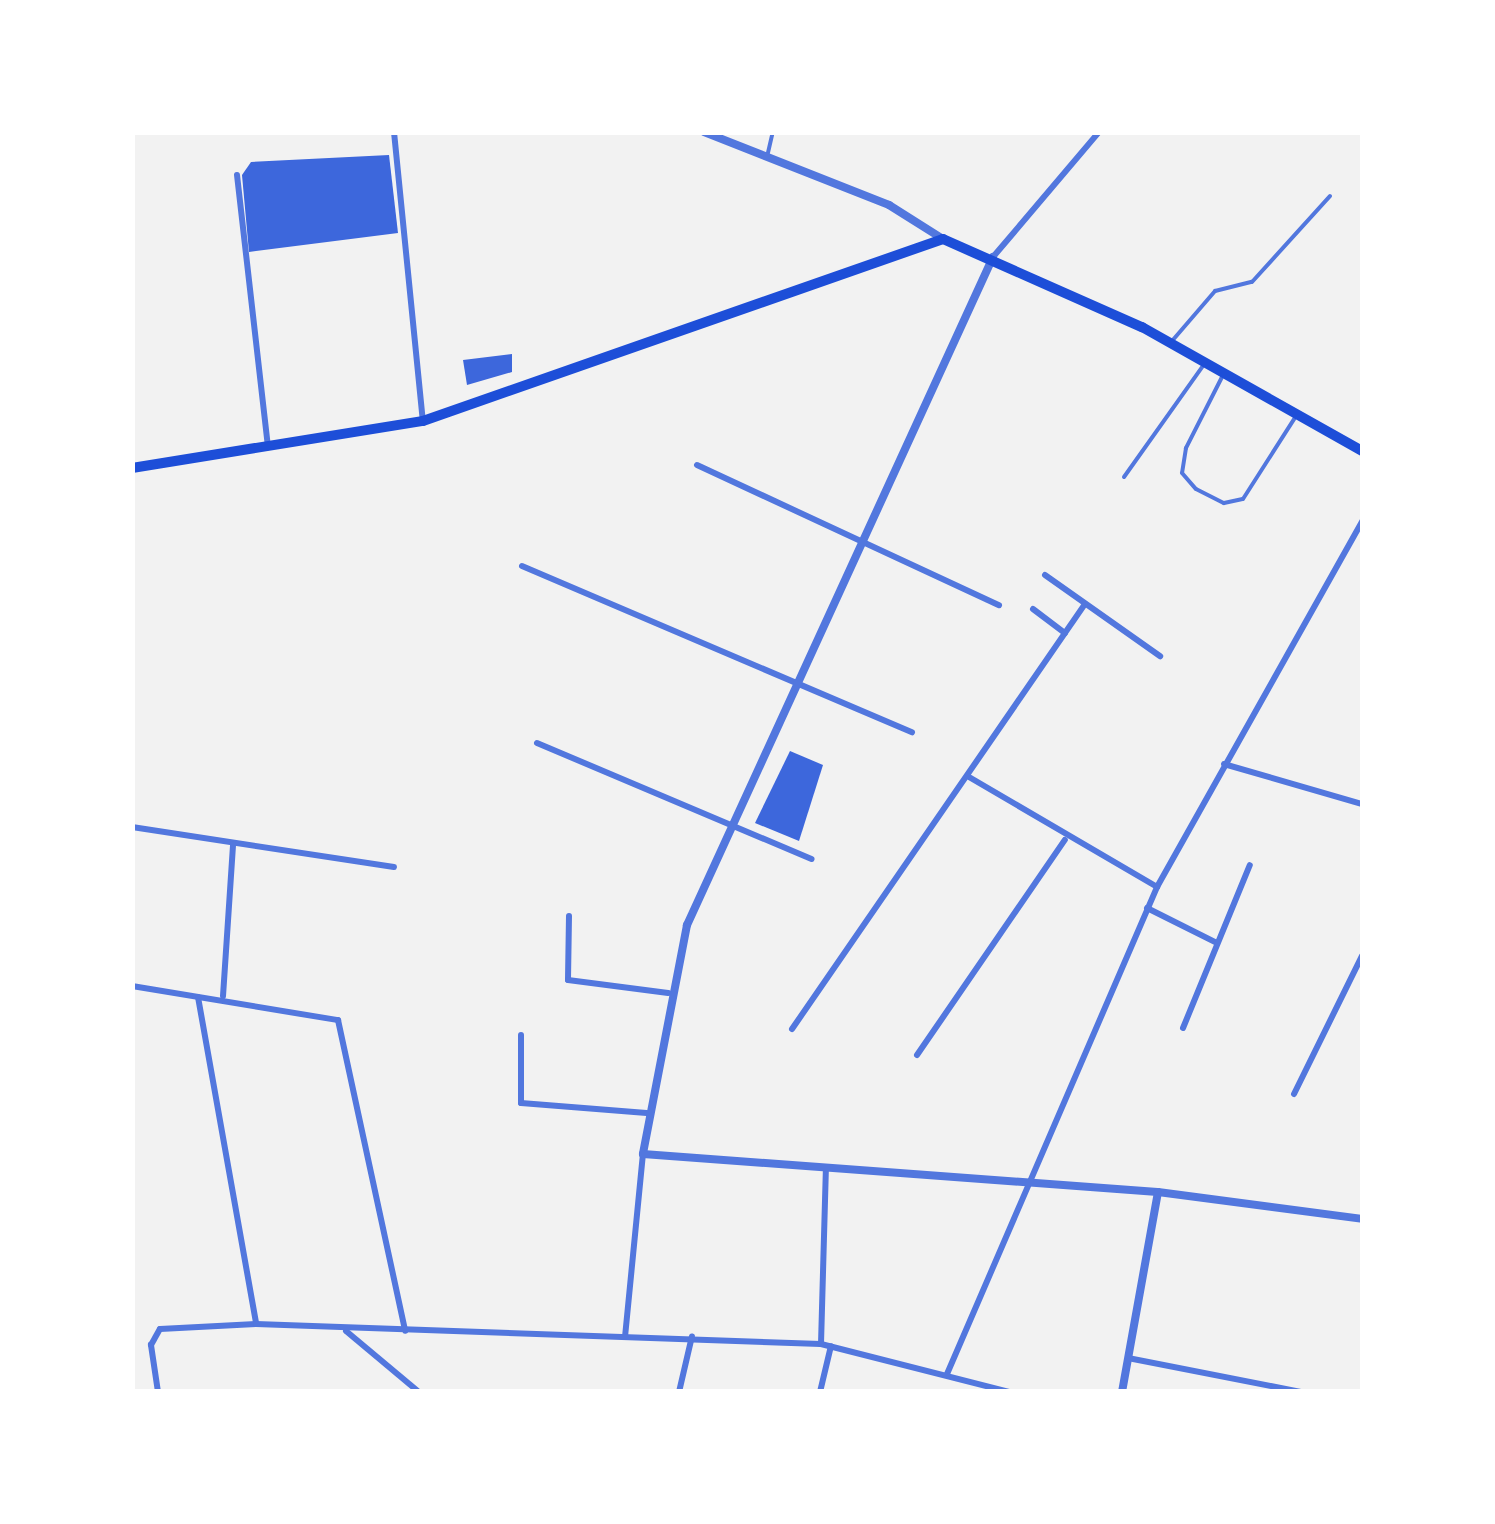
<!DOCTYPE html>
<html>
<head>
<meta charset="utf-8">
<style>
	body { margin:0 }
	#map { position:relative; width:1495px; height:1524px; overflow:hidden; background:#f2f2f2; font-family:"Public Sans",sans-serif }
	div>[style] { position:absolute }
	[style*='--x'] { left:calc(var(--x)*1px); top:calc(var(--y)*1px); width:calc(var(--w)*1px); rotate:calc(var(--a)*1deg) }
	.building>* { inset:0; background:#3d67dc }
	.service>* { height:4px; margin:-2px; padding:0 2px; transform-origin:2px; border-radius:2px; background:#5277de }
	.minor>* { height:6px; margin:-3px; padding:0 3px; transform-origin:3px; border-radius:3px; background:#5277de }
	.tertiary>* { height:8px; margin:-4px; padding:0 4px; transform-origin:4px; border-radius:4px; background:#5277de }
	.primary>* { height:10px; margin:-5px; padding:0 5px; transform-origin:5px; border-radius:5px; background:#1d4ed8 }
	span { translate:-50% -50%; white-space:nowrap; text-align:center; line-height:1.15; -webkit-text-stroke:9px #fff; paint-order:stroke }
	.frame { position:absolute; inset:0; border:135px solid #fff; pointer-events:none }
</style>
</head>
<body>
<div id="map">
	<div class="building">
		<i style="clip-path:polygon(389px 155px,398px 233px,249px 252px,242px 175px,251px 162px)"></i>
		<i style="clip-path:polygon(512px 354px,512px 372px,467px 385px,463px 360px)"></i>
		<i style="clip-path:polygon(790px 751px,823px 765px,799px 841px,755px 823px)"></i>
	</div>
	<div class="service">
		<i style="--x:767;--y:157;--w:26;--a:-77"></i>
		<i style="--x:1172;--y:341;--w:66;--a:-49.3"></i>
		<i style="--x:1215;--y:291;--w:38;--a:-14"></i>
		<i style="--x:1252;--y:282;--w:116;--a:-47.8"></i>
		<i style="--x:1222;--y:377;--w:80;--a:116.9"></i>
		<i style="--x:1186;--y:448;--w:25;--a:99"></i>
		<i style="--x:1182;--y:473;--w:21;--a:49"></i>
		<i style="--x:1196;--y:489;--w:31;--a:27"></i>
		<i style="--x:1224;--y:503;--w:19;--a:-12"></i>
		<i style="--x:1243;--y:499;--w:98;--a:-57.4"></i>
		<i style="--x:1124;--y:477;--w:136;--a:-54.6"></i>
	</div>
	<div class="minor">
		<i style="--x:394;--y:132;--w:289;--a:84.3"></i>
		<i style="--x:237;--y:175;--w:274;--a:83.5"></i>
		<i style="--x:993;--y:257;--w:164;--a:-49.7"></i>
		<i style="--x:697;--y:465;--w:333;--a:24.9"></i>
		<i style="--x:522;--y:566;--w:424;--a:23.1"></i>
		<i style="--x:1045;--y:575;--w:141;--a:35.2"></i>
		<i style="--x:1033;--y:609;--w:40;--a:37"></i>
		<i style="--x:537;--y:743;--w:298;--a:22.9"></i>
		<i style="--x:1224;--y:764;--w:144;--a:16.2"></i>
		<i style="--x:969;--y:777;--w:218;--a:30.3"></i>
		<i style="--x:132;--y:827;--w:265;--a:8.7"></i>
		<i style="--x:1147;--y:908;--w:78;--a:26.6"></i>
		<i style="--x:569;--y:916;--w:64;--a:90.9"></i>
		<i style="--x:568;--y:980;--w:101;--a:7.4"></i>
		<i style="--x:132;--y:986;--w:209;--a:9.4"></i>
		<i style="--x:338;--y:1020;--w:318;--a:77.8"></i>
		<i style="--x:223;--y:996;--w:152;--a:-86.2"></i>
		<i style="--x:198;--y:997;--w:332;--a:79.9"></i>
		<i style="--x:1183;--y:1028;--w:176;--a:-67.7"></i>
		<i style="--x:792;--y:1029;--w:516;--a:-55.42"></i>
		<i style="--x:521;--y:1035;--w:68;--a:90"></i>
		<i style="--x:521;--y:1103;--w:126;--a:4.5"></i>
		<i style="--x:917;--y:1055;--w:261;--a:-55.5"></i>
		<i style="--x:1294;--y:1094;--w:154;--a:-63.8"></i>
		<i style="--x:346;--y:1331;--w:95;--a:39.9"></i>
		<i style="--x:625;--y:1337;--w:184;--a:-84.4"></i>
		<i style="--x:821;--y:1344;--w:177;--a:-88.4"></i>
		<i style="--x:1128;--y:1358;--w:176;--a:11.1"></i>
		<i style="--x:947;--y:1374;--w:530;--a:-66.67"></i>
		<i style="--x:1157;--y:887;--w:420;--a:-60.7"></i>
		<i style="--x:158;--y:1392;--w:48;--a:-98.5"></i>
		<i style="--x:151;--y:1345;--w:18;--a:-61"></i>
		<i style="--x:160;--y:1329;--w:96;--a:-3"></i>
		<i style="--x:256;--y:1324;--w:565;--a:2.03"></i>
		<i style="--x:821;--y:1344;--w:195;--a:14.3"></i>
		<i style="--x:679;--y:1392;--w:57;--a:-76.9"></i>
		<i style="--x:820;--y:1392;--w:47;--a:-76.6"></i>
	</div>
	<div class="tertiary">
		<i style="--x:704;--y:132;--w:199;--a:21.5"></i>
		<i style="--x:889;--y:205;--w:64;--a:32.2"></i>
		<i style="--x:993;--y:257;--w:735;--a:114.61"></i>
		<i style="--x:687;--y:925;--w:233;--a:100.9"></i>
		<i style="--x:643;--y:1154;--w:516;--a:4.22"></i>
		<i style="--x:1158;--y:1192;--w:206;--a:7.5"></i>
		<i style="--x:1122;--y:1392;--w:203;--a:-79.8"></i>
	</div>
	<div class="primary">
		<i style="--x:132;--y:468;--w:295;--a:-9.2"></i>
		<i style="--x:423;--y:421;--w:551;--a:-19.29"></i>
		<i style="--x:943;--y:239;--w:218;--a:23.9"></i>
		<i style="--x:1142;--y:327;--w:253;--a:29.4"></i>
	</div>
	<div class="frame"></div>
</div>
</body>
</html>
